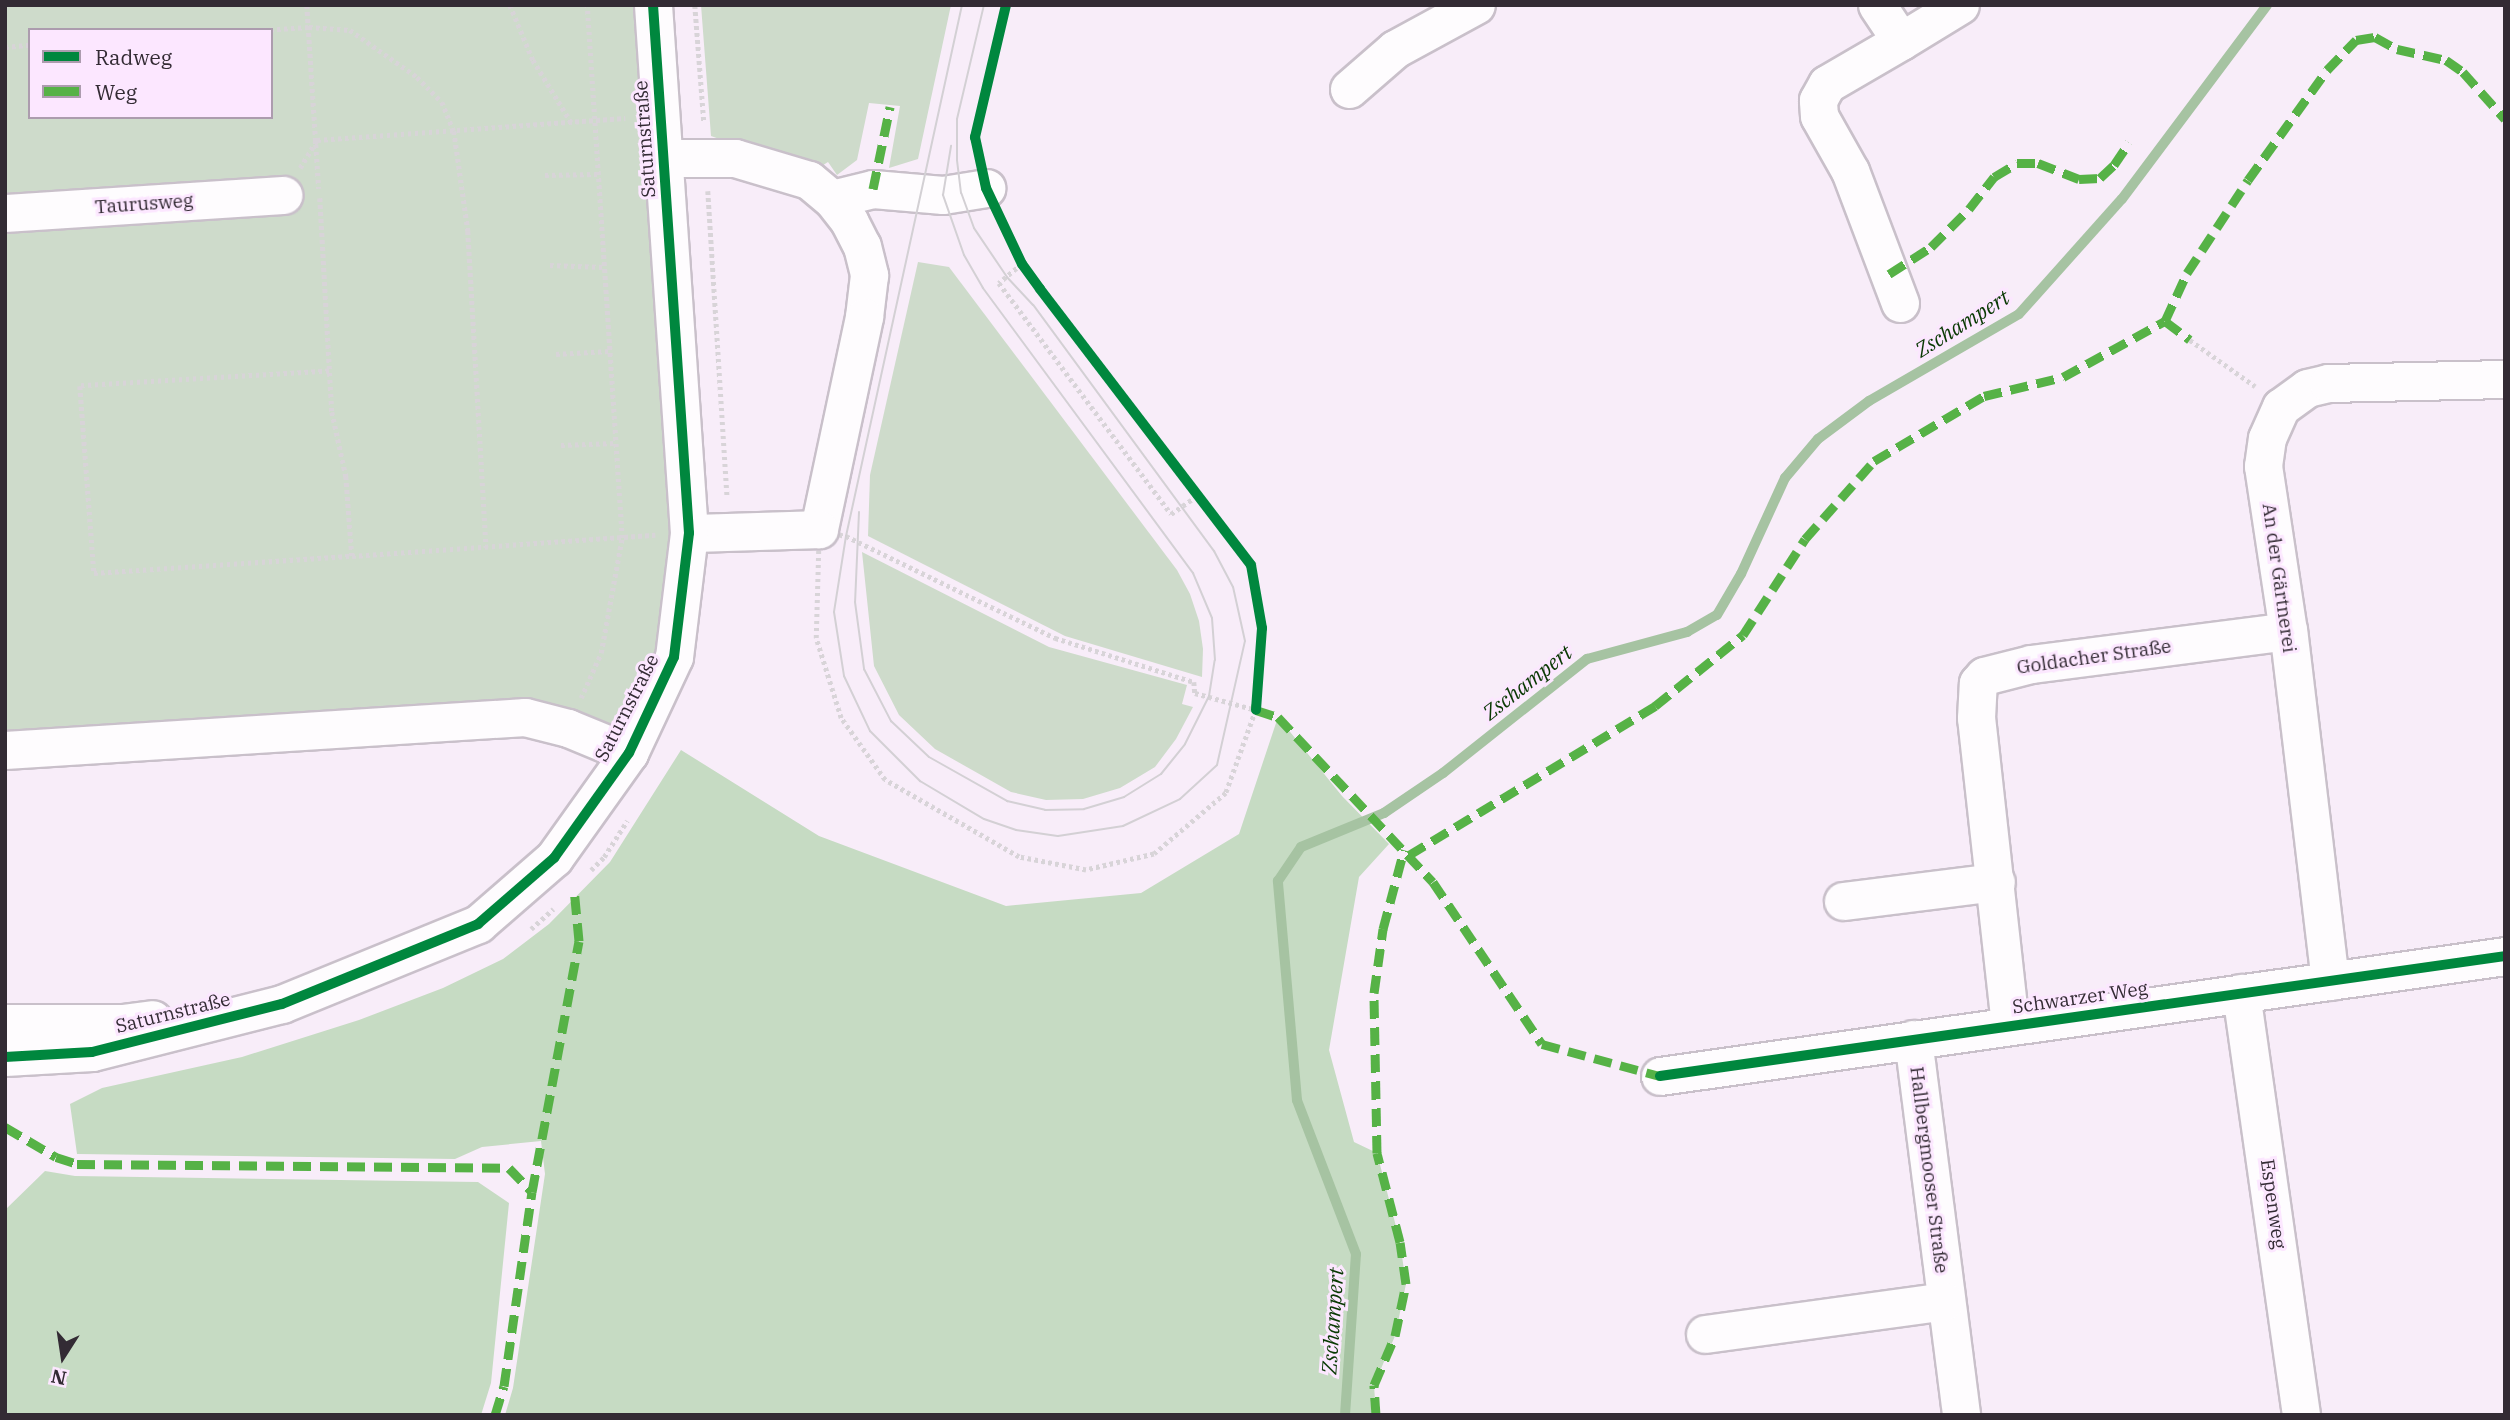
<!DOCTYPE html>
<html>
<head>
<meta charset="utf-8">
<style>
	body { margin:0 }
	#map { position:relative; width:2510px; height:1420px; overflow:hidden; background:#f8edf9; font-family:"IBM Plex Serif",serif }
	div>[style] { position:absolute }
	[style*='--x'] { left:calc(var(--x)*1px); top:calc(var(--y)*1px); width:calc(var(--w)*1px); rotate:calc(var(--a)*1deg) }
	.green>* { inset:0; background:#cedbcb }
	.forest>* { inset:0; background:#c6dbc3 }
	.stream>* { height:10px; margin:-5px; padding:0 5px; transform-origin:5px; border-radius:5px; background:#a6c3a2 }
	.path>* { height:4.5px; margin-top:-2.25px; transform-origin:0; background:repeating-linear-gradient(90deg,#d8d4d8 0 3.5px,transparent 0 7px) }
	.roads { filter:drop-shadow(2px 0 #c9c0ca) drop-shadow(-2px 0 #c9c0ca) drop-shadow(0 2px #c9c0ca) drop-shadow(0 -2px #c9c0ca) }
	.minor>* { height:37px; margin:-18.5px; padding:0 18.5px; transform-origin:18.5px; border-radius:18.5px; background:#fefcfe }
	.tram>* { height:2px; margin:-1px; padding:0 1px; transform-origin:1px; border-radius:1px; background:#d3d0d4 }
	.quiet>* { height:9px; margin-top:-4.5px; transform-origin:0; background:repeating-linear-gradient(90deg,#56b246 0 18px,transparent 0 27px) }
	.cycleway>* { height:10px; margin:-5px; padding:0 5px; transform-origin:5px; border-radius:5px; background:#00873e }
	span { translate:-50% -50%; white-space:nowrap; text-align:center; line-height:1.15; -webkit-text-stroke:6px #fce7ff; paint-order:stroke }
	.street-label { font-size:19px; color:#332b34 }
	.water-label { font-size:21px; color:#093903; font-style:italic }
	.frame { position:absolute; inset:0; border:7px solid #332b34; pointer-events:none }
	.legend { position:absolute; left:28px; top:28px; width:245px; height:91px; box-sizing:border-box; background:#fce7ff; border:2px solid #ac9cae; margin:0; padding:9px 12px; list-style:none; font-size:21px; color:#332b34 }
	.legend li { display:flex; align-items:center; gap:14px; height:35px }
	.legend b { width:35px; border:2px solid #ac9cae }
	.north { position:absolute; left:28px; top:1322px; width:70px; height:70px; -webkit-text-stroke:5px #fce7ff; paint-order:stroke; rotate:192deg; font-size:19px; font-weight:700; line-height:28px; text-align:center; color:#332b34 }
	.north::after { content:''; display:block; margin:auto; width:24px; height:32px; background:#332b34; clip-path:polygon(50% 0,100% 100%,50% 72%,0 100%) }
</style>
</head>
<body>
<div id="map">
	<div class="green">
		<i style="clip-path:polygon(evenodd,5px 5px,653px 5px,689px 533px,629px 753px,525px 717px,5px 750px,5px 5px,30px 30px,271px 30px,271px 117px,30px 117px,30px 30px)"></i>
		<i style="clip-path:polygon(701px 5px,951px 5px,918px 159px,889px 168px,900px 106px,869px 103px,857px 160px,837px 175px,828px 162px,812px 172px,711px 136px)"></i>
		<i style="clip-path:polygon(918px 262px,949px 267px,1177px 570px,1190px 594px,1199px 621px,1203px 649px,1202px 677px,1065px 636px,868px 536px,870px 475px)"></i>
		<i style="clip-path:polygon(862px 552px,1049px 647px,1187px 685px,1182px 704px,1193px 707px,1176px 739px,1155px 767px,1120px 788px,1083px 799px,1046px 800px,1011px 792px,935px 749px,899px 715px,874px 666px)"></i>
	</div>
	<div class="forest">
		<i style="clip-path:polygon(1278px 717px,1342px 796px,1389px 844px,1359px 877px,1329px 1050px,1354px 1142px,1377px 1153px,1400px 1242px,1406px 1284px,1395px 1336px,1374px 1385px,1376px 1415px,505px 1415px,513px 1388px,545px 1174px,541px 1141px,482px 1147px,455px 1159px,77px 1154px,70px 1104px,102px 1088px,242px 1057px,359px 1020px,443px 988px,503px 959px,549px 924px,610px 862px,681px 750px,819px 836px,1006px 906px,1141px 893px,1239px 834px)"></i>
		<i style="clip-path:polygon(45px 1171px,75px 1176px,478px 1182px,509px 1203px,491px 1383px,481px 1415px,5px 1415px,5px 1210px)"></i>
	</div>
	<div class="stream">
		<i style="--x:1345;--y:1415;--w:161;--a:-86.1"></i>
		<i style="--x:1356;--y:1254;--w:165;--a:-111"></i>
		<i style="--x:1297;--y:1100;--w:220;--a:-95"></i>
		<i style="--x:1278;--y:881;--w:41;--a:-55.9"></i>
		<i style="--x:1301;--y:847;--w:90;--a:-22.3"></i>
		<i style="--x:1384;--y:813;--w:71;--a:-34.1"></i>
		<i style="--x:1443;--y:773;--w:184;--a:-38.4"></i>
		<i style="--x:1587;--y:659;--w:104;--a:-15.1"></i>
		<i style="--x:1687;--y:632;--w:34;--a:-30"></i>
		<i style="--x:1717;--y:615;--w:48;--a:-59.7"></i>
		<i style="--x:1741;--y:574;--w:106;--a:-65.4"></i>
		<i style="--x:1785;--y:478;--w:51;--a:-49.8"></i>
		<i style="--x:1818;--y:439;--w:64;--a:-36.7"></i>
		<i style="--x:1869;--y:401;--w:173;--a:-30.1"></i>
		<i style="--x:2019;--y:314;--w:154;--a:-48.2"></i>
		<i style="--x:2122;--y:199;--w:242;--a:-53.2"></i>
	</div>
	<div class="path">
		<i style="--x:307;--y:5;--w:184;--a:86.3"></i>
		<i style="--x:510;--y:5;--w:60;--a:67.3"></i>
		<i style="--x:533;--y:60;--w:73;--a:58.5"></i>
		<i style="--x:695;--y:5;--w:118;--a:85.6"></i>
		<i style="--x:263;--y:30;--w:46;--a:-3.7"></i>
		<i style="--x:309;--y:27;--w:41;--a:4.2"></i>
		<i style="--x:350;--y:30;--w:82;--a:35"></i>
		<i style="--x:417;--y:77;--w:35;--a:45"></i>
		<i style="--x:442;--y:102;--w:31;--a:68"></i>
		<i style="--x:454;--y:131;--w:101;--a:82"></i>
		<i style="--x:468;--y:231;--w:317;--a:86.7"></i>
		<i style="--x:5;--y:47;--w:25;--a:-5"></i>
		<i style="--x:300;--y:168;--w:33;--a:-59"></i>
		<i style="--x:317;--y:140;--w:309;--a:-4.1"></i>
		<i style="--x:545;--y:175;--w:52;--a:-1.1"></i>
		<i style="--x:708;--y:191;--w:307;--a:86.4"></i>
		<i style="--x:320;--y:198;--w:214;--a:86.8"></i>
		<i style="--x:332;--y:412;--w:66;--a:77.7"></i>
		<i style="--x:346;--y:476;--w:80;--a:85.7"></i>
		<i style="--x:352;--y:556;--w:304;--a:-4"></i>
		<i style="--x:1022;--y:264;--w:30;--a:140"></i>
		<i style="--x:999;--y:283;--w:288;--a:53.3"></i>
		<i style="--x:1171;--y:514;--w:33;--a:-35"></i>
		<i style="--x:550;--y:265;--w:53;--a:2.2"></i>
		<i style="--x:2190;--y:340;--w:80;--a:35.3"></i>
		<i style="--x:556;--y:354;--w:53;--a:-3.2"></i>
		<i style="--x:329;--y:371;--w:249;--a:176.6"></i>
		<i style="--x:80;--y:386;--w:188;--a:85.7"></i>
		<i style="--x:94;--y:573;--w:259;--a:-3.8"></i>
		<i style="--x:561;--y:445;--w:54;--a:-2.1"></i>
		<i style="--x:819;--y:529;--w:28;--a:15"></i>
		<i style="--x:846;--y:536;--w:233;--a:26"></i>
		<i style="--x:1055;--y:638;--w:146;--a:17.6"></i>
		<i style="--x:1194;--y:682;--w:11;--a:85"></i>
		<i style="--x:1195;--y:693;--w:63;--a:15.6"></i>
		<i style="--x:1256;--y:710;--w:88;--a:109.9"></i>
		<i style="--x:1226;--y:793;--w:94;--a:139.7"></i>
		<i style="--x:1154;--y:854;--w:70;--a:166.8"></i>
		<i style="--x:1086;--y:870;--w:68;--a:-169"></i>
		<i style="--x:1019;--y:857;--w:155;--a:-150.1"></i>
		<i style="--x:885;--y:780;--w:76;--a:-125.4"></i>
		<i style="--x:841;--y:718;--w:84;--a:-107.4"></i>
		<i style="--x:816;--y:638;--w:109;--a:-88.4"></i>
		<i style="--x:581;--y:698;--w:49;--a:-66"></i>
		<i style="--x:601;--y:653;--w:117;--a:-79.7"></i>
		<i style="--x:622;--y:538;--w:534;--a:-93.76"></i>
		<i style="--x:591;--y:870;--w:18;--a:-45"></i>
		<i style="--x:604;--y:857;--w:43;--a:-57.4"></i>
		<i style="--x:531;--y:929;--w:30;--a:-42"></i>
	</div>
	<div class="roads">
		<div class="minor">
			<i style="--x:1877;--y:5;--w:43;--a:56.3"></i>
			<i style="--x:1901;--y:41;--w:69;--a:-31.4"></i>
			<i style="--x:1349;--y:89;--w:61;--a:-41"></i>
			<i style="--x:1395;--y:49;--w:92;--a:-28.5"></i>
			<i style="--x:664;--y:158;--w:71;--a:0"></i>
			<i style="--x:735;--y:158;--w:77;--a:16.6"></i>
			<i style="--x:809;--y:180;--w:30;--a:40"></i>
			<i style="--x:832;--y:199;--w:28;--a:52"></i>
			<i style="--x:849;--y:221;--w:28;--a:63"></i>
			<i style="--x:862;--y:246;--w:30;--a:76"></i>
			<i style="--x:869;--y:275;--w:42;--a:96.8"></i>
			<i style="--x:864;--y:317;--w:217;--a:102"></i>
			<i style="--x:819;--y:529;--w:130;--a:178.2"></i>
			<i style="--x:832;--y:199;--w:42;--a:-13.7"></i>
			<i style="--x:873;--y:189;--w:70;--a:4.9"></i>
			<i style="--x:943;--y:195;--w:44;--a:-9.2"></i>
			<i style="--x:5;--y:213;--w:279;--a:-3.7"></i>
			<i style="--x:1900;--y:303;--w:141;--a:-110.7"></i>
			<i style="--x:1850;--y:171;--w:63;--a:-119.4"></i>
			<i style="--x:1819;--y:116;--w:16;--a:-94"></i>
			<i style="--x:1818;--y:100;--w:18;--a:-61"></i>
			<i style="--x:1827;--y:84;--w:86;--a:-30.2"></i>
			<i style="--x:5;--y:750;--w:521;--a:-3.63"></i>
			<i style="--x:525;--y:717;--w:44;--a:14.3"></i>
			<i style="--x:568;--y:728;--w:66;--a:22.3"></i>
			<i style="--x:1843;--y:901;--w:154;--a:-7.1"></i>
			<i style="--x:2330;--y:981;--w:353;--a:-96.8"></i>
			<i style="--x:2288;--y:631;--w:167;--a:-98.6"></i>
			<i style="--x:2263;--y:466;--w:28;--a:-82"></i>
			<i style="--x:2267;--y:438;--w:34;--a:-66"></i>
			<i style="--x:2281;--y:407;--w:32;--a:-36"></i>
			<i style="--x:2307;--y:388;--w:22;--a:-13"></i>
			<i style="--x:2328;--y:383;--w:177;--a:-1.3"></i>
			<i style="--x:2241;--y:993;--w:426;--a:81.9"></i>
			<i style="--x:5;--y:1023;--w:117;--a:0"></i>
			<i style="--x:122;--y:1023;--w:31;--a:-7"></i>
			<i style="--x:2010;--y:1025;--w:309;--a:-96.3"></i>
			<i style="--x:1976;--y:718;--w:35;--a:-87"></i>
			<i style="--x:1978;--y:683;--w:9;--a:-49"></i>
			<i style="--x:1984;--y:676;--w:49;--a:-14.3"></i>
			<i style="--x:2031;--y:664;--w:259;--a:-7.3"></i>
			<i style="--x:1913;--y:1039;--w:379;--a:82.7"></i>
			<i style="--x:5;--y:1057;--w:87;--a:-3.3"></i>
			<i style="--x:92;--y:1052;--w:196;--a:-14.2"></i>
			<i style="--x:282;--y:1004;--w:212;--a:-22.2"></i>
			<i style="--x:478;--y:924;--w:101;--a:-41"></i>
			<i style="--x:554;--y:858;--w:129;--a:-54.5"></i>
			<i style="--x:629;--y:753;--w:106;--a:-64.9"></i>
			<i style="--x:674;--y:657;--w:125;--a:-83.1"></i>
			<i style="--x:689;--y:533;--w:529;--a:-93.9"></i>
			<i style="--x:1660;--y:1076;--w:853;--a:-8.08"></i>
			<i style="--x:1705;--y:1334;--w:242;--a:-7.8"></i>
		</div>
	</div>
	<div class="tram">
		<i style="--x:962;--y:5;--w:544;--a:102.32"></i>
		<i style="--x:846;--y:536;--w:77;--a:99"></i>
		<i style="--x:834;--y:612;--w:65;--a:81.1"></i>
		<i style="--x:844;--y:676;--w:61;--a:64.7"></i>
		<i style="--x:870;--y:731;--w:71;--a:45"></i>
		<i style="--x:920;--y:781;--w:74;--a:30.7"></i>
		<i style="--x:984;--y:819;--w:34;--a:19"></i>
		<i style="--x:1016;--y:830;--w:42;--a:8.1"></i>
		<i style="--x:1058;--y:836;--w:66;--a:-8.7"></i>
		<i style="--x:1123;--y:826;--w:63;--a:-25.3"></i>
		<i style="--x:1180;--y:799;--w:50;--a:-42.6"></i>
		<i style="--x:1217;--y:765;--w:127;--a:-77.3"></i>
		<i style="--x:1245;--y:641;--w:55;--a:-102.5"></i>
		<i style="--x:1233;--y:587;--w:41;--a:-117.8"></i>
		<i style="--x:1214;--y:551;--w:305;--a:-126.3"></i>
		<i style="--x:1033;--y:305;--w:38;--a:-133"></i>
		<i style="--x:1007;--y:277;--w:59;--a:-124"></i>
		<i style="--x:974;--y:228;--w:37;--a:-110"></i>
		<i style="--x:961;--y:193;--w:33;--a:-97"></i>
		<i style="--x:957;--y:160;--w:41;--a:-90"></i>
		<i style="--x:957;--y:119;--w:117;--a:-76.7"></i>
		<i style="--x:859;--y:512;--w:90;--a:92.5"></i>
		<i style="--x:855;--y:602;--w:68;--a:82.3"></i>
		<i style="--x:864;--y:669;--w:59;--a:62.6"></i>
		<i style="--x:891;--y:721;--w:52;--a:43.5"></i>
		<i style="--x:929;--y:757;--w:90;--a:29.4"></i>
		<i style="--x:1007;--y:801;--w:39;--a:13"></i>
		<i style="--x:1045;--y:810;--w:39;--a:-1"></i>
		<i style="--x:1084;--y:809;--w:42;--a:-16.7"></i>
		<i style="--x:1124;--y:797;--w:44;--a:-31.9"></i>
		<i style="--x:1161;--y:774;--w:38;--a:-51"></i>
		<i style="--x:1185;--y:744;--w:54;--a:-63.4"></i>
		<i style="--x:1209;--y:696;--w:36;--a:-81"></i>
		<i style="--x:1215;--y:660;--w:42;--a:-94.1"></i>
		<i style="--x:1212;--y:618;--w:49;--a:-112.9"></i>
		<i style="--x:1193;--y:573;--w:354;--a:-126.4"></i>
		<i style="--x:983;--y:288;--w:38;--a:-120"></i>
		<i style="--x:964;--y:255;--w:64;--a:-109.3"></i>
		<i style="--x:943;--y:195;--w:50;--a:-80.7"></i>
	</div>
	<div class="quiet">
		<i style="--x:873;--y:189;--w:84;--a:-78.3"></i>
		<i style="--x:1889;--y:274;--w:50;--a:-32.7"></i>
		<i style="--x:1931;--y:247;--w:54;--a:-45"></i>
		<i style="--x:1969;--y:209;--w:41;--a:-52"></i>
		<i style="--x:1994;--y:177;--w:27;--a:-31"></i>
		<i style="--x:2017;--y:163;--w:21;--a:0"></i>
		<i style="--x:2038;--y:163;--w:44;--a:21.3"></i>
		<i style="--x:2079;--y:179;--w:21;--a:-3"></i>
		<i style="--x:2100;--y:178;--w:19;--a:-43"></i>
		<i style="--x:2114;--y:165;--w:27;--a:-56"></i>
		<i style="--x:2165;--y:321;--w:31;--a:37"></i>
		<i style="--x:1256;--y:704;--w:6;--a:90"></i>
		<i style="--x:1256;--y:710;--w:23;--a:18"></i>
		<i style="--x:1278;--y:717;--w:226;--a:46.8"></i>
		<i style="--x:1433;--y:882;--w:195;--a:56.1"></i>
		<i style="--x:1542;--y:1044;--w:122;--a:15.2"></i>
		<i style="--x:1409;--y:855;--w:288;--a:-31.2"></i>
		<i style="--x:1655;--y:706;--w:113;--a:-38.9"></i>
		<i style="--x:1743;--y:635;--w:114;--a:-57.1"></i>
		<i style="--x:1805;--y:539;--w:104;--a:-48.5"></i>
		<i style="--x:1874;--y:461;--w:128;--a:-30.6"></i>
		<i style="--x:1984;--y:396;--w:81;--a:-13.5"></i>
		<i style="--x:2063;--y:377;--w:116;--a:-28.8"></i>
		<i style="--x:2165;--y:321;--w:53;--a:-65.4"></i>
		<i style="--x:2187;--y:273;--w:111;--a:-56.7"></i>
		<i style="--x:2248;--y:180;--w:135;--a:-54.3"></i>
		<i style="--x:2327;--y:70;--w:42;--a:-46"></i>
		<i style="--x:2356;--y:40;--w:19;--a:-9"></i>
		<i style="--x:2375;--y:37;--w:25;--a:29"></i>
		<i style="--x:2397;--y:49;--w:50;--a:12.7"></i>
		<i style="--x:2446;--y:60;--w:21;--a:35"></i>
		<i style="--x:2463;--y:72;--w:63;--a:48.2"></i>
		<i style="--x:5;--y:1127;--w:59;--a:30.5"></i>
		<i style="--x:56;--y:1157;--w:22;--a:18"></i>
		<i style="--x:77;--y:1164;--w:432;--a:0.5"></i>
		<i style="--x:509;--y:1168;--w:33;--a:46"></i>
		<i style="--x:495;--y:1415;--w:30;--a:-73"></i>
		<i style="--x:504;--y:1386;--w:196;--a:-81.8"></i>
		<i style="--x:532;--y:1192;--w:255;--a:-79.4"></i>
		<i style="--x:579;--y:941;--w:53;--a:-95.4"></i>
		<i style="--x:1376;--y:1415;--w:30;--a:-94"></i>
		<i style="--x:1374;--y:1385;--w:53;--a:-66.8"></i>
		<i style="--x:1395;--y:1336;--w:53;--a:-78.1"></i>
		<i style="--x:1406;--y:1284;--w:42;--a:-98.1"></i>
		<i style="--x:1400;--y:1242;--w:92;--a:-104.5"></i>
		<i style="--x:1377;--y:1153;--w:160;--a:-91.1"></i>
		<i style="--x:1374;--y:993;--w:65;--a:-82"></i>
		<i style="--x:1383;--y:929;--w:82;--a:-75.1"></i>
	</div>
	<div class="cycleway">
		<i style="--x:1006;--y:5;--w:136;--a:103.2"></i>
		<i style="--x:975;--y:137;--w:52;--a:77.8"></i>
		<i style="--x:986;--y:188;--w:84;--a:64.7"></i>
		<i style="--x:1022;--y:264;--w:31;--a:54"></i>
		<i style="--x:1040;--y:289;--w:347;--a:52.6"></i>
		<i style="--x:1251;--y:565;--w:64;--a:80.1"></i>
		<i style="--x:1262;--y:628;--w:82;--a:94.2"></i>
		<i style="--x:5;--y:1057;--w:87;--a:-3.3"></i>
		<i style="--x:92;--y:1052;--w:196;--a:-14.2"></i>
		<i style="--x:282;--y:1004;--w:212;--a:-22.2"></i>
		<i style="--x:478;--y:924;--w:101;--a:-41"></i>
		<i style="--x:554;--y:858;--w:129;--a:-54.5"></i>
		<i style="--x:629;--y:753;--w:106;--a:-64.9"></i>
		<i style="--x:674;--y:657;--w:125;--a:-83.1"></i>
		<i style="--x:689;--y:533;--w:529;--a:-93.9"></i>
		<i style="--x:1660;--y:1076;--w:853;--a:-8.08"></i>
	</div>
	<div class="street-label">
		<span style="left:645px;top:139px;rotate:-94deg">Saturnstraße</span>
		<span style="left:144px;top:204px;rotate:-4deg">Taurusweg</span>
		<span style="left:2279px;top:578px;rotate:82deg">An der Gärtnerei</span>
		<span style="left:2094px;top:657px;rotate:-8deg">Goldacher Straße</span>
		<span style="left:627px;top:708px;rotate:-63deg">Saturnstraße</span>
		<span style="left:2080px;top:998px;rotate:-8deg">Schwarzer Weg</span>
		<span style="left:173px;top:1013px;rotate:-14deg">Saturnstraße</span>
		<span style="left:1929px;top:1170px;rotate:83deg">Hallbergmooser Straße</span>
		<span style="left:2273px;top:1204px;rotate:82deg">Espenweg</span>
	</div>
	<div class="water-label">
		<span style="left:1962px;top:323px;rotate:-32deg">Zschampert</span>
		<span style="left:1527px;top:682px;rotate:-38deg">Zschampert</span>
		<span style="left:1332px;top:1321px;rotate:-86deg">Zschampert</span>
	</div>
	<div class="frame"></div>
	<ul class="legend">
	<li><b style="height:9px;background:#00873e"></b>Radweg</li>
	<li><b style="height:9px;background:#56b246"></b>Weg</li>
	</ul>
	<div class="north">N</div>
</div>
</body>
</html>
